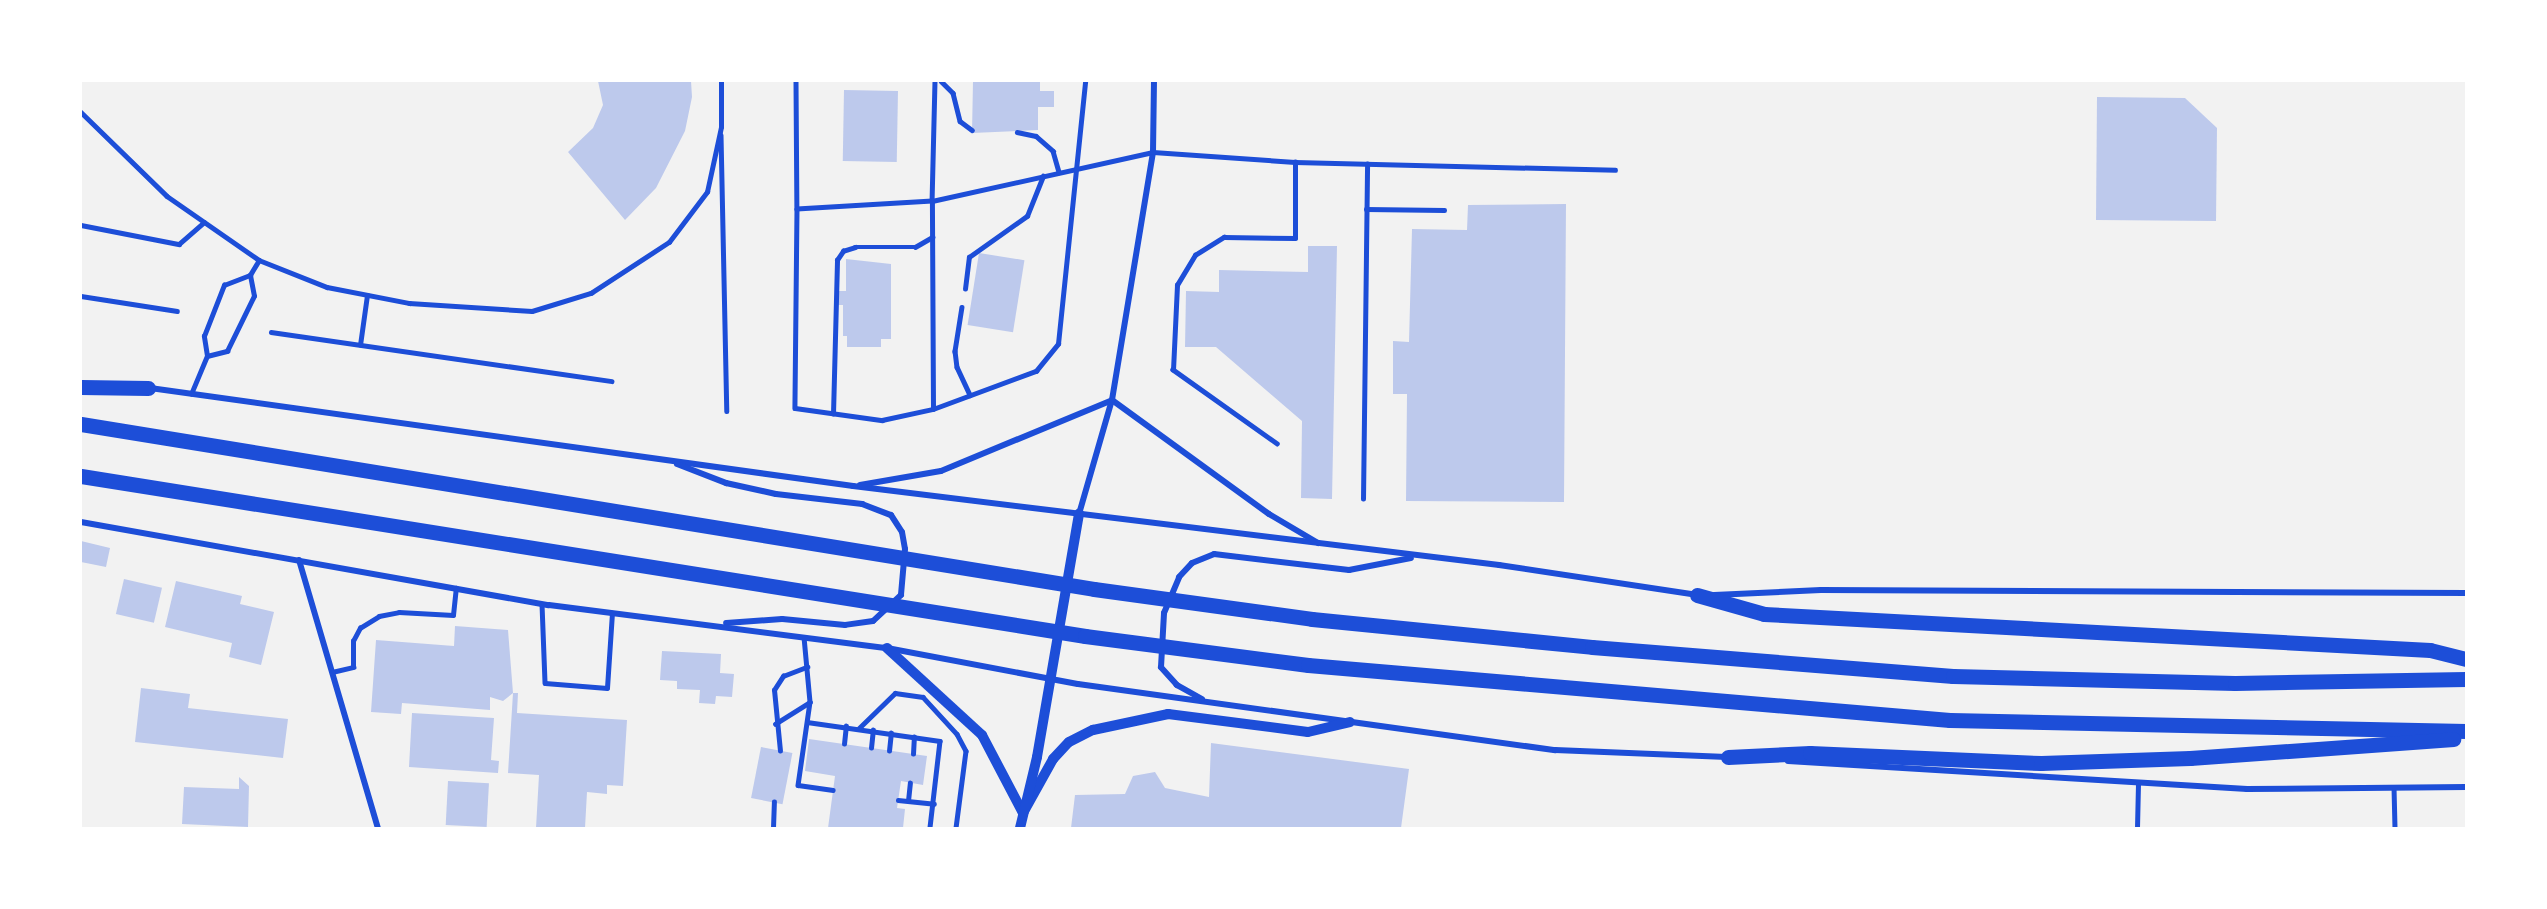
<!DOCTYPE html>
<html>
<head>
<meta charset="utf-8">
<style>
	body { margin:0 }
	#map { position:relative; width:2547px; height:909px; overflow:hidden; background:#f2f2f2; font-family:"Varela Round",sans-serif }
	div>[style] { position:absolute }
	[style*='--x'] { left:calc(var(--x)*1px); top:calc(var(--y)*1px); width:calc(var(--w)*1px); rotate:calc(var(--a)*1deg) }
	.building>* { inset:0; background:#bdc9ec; transform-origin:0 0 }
	.service>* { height:4.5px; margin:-2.25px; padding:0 2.25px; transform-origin:2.25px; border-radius:2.25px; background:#1d4ed8 }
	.minor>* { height:6px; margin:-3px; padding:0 3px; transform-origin:3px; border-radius:3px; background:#1d4ed8 }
	.tertiary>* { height:10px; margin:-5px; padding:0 5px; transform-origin:5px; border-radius:5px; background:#1d4ed8 }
	.primary>* { height:15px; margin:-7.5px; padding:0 7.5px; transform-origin:7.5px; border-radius:7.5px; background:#1d4ed8 }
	span { translate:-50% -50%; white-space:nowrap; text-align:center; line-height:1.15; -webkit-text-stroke:6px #fff; paint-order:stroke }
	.frame { position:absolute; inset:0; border:82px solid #fff; pointer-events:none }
</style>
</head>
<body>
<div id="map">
	<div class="building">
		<i style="clip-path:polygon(598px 81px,691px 81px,692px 97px,685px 131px,656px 188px,625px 220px,568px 152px,593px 128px,603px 105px)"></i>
		<i style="clip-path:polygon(973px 81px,1040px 81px,1040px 91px,1054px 91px,1054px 107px,1038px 107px,1038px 130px,972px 133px)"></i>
		<i style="left:844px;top:90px;width:54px;height:71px;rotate:1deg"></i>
		<i style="clip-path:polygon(2097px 97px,2185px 98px,2217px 128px,2216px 221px,2096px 220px)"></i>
		<i style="clip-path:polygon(1566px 204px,1564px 502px,1406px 501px,1407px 394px,1393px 394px,1393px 341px,1409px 342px,1412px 229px,1467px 230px,1468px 205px)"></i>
		<i style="clip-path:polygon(1308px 246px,1337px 246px,1332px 499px,1301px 498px,1302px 421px,1216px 347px,1185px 347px,1186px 291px,1219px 292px,1219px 270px,1308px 272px)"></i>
		<i style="left:979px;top:253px;width:46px;height:73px;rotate:9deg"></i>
		<i style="clip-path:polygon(846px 259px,891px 264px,891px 339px,881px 339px,881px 347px,847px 347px,847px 336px,843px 336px,843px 305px,836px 305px,836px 291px,846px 291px)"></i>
		<i style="clip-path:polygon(81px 541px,110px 548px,106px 567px,81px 562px)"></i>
		<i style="left:124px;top:579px;width:39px;height:36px;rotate:13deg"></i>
		<i style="clip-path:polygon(176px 581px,242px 596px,240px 604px,274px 612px,261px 665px,229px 657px,232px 643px,165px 627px)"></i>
		<i style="clip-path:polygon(455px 626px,508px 630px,513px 693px,518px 693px,517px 713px,627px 720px,623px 786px,607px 785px,607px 794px,587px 792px,585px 828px,536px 828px,539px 775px,508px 773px,513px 693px,503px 701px,490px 697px,490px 710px,402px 703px,401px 714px,371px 712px,376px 640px,454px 646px)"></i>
		<i style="clip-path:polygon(662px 651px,721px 654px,720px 673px,734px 674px,732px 697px,716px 696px,715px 704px,699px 703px,700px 690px,677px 689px,677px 681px,660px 680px)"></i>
		<i style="clip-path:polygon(141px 688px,190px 694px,188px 708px,288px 719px,283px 758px,135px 742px)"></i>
		<i style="clip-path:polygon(412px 713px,494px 718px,491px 760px,499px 761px,498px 773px,409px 767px)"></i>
		<i style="clip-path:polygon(809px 739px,927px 756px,923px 785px,901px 781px,897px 808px,905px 809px,903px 828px,828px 828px,835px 776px,805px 771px)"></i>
		<i style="clip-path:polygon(1211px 743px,1409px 769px,1401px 828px,1071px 828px,1075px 795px,1125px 794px,1133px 776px,1155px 772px,1165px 788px,1209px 797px)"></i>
		<i style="left:761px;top:747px;width:32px;height:52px;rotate:11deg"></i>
		<i style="clip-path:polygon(239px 777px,249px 786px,248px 827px,182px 824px,184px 787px,239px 789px)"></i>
		<i style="left:448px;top:781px;width:41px;height:44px;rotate:3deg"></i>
	</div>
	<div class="service">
		<i style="--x:796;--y:81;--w:128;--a:89.6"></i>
		<i style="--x:935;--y:81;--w:120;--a:91.4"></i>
		<i style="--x:932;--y:201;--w:135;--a:176.6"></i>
		<i style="--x:797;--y:209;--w:199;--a:90.6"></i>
		<i style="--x:795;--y:408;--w:88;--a:7.9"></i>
		<i style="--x:882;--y:420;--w:52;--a:-12.2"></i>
		<i style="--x:933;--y:409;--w:208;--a:-90.3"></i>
		<i style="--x:932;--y:201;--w:226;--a:-12.5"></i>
		<i style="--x:1153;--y:152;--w:142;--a:4"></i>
		<i style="--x:1295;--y:162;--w:320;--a:1.4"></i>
		<i style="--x:941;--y:81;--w:17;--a:45"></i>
		<i style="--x:953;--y:93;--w:29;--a:76"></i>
		<i style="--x:960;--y:121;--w:15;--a:37"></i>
		<i style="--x:81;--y:112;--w:120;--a:44.3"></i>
		<i style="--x:167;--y:196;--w:112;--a:34.8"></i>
		<i style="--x:259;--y:260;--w:73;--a:21.7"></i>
		<i style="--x:327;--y:287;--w:84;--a:11"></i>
		<i style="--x:409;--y:303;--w:123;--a:3.7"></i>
		<i style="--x:532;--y:311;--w:62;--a:-17"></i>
		<i style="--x:591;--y:293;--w:93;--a:-33.2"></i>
		<i style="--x:669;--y:242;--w:63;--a:-52.8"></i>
		<i style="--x:707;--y:192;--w:66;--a:-77.8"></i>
		<i style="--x:721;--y:127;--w:46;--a:-90"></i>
		<i style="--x:1017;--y:132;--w:19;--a:12"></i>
		<i style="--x:1036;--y:136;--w:23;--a:41"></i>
		<i style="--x:1053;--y:151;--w:22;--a:74"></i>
		<i style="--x:721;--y:135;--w:276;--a:88.8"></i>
		<i style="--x:1366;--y:209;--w:78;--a:0.7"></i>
		<i style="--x:81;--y:225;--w:100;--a:11"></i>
		<i style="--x:179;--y:244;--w:33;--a:-41"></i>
		<i style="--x:965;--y:289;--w:32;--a:-83"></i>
		<i style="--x:969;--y:257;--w:71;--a:-35.3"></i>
		<i style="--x:1027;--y:216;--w:43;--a:-68.2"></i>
		<i style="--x:81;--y:296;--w:97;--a:8.9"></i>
		<i style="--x:962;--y:307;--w:45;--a:99"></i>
		<i style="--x:955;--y:351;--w:16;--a:83"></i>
		<i style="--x:957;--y:367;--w:31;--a:65"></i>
		<i style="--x:271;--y:332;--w:344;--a:8.2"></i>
		<i style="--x:360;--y:345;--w:50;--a:-82"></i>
		<i style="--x:207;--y:356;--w:21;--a:-14"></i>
		<i style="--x:227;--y:351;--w:61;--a:-63.9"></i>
		<i style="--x:254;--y:296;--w:21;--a:-101"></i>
		<i style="--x:191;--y:394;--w:41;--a:-67.2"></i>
		<i style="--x:207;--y:356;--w:20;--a:-99"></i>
		<i style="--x:204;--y:336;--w:55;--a:-68.6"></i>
		<i style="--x:224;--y:285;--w:28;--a:-21"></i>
		<i style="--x:250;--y:275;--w:17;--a:-59"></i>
		<i style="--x:933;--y:409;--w:110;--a:-20.3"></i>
		<i style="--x:1036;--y:371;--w:35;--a:-51"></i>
		<i style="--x:1058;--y:344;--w:264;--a:-84.1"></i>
		<i style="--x:833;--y:414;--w:154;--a:-88.5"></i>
		<i style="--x:837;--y:260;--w:11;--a:-56"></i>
		<i style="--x:843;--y:251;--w:13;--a:-18"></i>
		<i style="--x:855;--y:247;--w:60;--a:0"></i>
		<i style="--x:915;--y:247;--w:20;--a:-30"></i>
		<i style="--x:1277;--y:444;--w:128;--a:-144.6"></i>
		<i style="--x:1173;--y:370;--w:85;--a:-87.3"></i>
		<i style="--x:1177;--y:285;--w:35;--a:-59"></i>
		<i style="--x:1195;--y:255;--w:34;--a:-32"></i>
		<i style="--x:1224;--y:237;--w:71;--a:0.8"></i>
		<i style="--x:1295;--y:238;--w:76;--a:-90"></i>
		<i style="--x:1363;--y:499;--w:335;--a:-89.3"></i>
		<i style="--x:542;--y:604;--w:79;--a:87.8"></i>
		<i style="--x:545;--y:683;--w:62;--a:4.6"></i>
		<i style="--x:607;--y:688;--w:75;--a:-86.2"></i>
		<i style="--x:804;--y:637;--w:65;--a:84.7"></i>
		<i style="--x:810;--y:702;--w:84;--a:98.2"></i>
		<i style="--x:798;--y:785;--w:35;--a:8"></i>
		<i style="--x:332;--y:672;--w:22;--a:-13"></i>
		<i style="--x:353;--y:667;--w:26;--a:-90"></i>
		<i style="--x:353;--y:641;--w:15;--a:-62"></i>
		<i style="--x:360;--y:628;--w:22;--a:-32"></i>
		<i style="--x:379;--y:616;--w:20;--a:-11"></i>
		<i style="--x:399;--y:612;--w:54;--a:3.2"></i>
		<i style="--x:453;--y:615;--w:27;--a:-84"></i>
		<i style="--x:807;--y:722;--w:134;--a:8.1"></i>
		<i style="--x:940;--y:741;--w:88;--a:96.6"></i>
		<i style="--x:775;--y:724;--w:41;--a:-32.2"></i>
		<i style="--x:859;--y:728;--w:50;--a:-44.2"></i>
		<i style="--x:895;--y:693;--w:28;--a:8"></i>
		<i style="--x:923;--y:697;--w:50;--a:47.4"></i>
		<i style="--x:957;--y:734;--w:19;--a:62"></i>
		<i style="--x:966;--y:751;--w:78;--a:97.4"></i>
		<i style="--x:844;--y:744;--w:18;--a:-84"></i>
		<i style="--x:871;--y:748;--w:18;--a:-84"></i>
		<i style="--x:780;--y:751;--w:61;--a:-95.6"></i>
		<i style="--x:774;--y:690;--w:17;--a:-57"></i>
		<i style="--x:783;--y:676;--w:26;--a:-21"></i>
		<i style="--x:889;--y:751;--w:18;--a:-84"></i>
		<i style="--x:913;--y:754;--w:17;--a:-87"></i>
		<i style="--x:2394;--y:787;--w:41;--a:88.6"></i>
		<i style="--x:898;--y:800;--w:36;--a:6"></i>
		<i style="--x:908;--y:801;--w:18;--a:-84"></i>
		<i style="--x:773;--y:828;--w:26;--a:-88"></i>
		<i style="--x:2137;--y:828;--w:45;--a:-88.7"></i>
	</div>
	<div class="minor">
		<i style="--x:150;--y:388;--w:710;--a:7.94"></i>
		<i style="--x:853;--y:486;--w:651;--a:6.97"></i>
		<i style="--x:1499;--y:565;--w:201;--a:8.6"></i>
		<i style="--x:677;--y:464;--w:53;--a:21.2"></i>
		<i style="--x:726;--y:483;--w:51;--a:12.4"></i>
		<i style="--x:776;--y:494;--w:87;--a:6.6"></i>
		<i style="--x:862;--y:504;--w:31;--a:21"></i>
		<i style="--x:891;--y:515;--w:20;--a:57"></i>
		<i style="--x:902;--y:532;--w:17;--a:80"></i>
		<i style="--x:905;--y:549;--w:46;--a:95"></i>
		<i style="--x:901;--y:595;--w:38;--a:137"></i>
		<i style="--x:873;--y:621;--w:28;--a:172"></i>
		<i style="--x:845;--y:625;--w:63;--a:-174.6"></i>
		<i style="--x:782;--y:619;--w:56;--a:175.9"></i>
		<i style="--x:860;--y:485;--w:82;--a:-9.8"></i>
		<i style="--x:941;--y:471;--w:185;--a:-22.5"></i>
		<i style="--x:1112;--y:400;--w:194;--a:36"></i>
		<i style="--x:1269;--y:514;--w:57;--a:30.6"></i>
		<i style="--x:1079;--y:514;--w:119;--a:-73.9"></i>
		<i style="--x:1112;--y:400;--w:251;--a:-80.6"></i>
		<i style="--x:1153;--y:152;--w:71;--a:-89.2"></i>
		<i style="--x:81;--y:522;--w:475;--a:10.1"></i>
		<i style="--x:549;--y:605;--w:341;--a:7.3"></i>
		<i style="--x:887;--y:648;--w:194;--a:10.7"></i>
		<i style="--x:1078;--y:684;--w:482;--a:7.9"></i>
		<i style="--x:1555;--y:750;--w:172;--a:2.3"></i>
		<i style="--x:299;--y:560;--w:279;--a:73.6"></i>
		<i style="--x:1714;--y:595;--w:107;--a:-2.7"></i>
		<i style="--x:1821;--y:590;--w:645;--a:0.27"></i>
		<i style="--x:1202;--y:699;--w:29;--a:-151"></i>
		<i style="--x:1177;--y:685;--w:24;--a:-132"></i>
		<i style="--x:1161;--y:667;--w:54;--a:-86.8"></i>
		<i style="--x:1164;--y:613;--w:39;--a:-67"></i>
		<i style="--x:1179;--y:577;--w:19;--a:-47"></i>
		<i style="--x:1192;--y:563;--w:24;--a:-22"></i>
		<i style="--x:1214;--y:554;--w:136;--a:6.8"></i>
		<i style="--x:1349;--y:570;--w:63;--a:-11"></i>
		<i style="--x:1788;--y:761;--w:460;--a:3.5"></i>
		<i style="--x:2247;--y:789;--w:219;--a:-0.5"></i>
	</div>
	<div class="tertiary">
		<i style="--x:887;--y:648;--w:129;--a:42.5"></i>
		<i style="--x:982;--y:735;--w:88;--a:62.3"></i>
		<i style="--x:1023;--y:813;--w:62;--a:-60.9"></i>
		<i style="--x:1053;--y:759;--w:23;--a:-47"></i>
		<i style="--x:1069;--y:742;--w:27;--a:-27"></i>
		<i style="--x:1093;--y:730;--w:77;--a:-12"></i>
		<i style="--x:1168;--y:714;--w:141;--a:7.3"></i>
		<i style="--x:1308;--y:732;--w:43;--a:-13.4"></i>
		<i style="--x:1020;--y:828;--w:73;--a:-76.5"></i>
		<i style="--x:1037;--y:757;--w:247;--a:-80.2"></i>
	</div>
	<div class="primary">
		<i style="--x:81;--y:387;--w:67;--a:0.9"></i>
		<i style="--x:81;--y:424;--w:1026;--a:9.25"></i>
		<i style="--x:1094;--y:589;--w:220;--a:7.8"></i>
		<i style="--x:1312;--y:619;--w:281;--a:5.7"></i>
		<i style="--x:1592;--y:647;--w:362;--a:4.6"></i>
		<i style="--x:1953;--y:676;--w:282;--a:1.4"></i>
		<i style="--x:2235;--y:683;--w:231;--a:-1"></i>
		<i style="--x:81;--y:476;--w:1017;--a:9.05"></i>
		<i style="--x:1085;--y:636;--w:225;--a:7.4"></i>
		<i style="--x:1308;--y:665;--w:644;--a:4.9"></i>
		<i style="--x:1950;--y:720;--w:516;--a:1.22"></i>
		<i style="--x:1697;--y:595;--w:70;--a:15.8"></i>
		<i style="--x:1764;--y:614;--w:667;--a:3.09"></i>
		<i style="--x:2430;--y:650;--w:37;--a:14"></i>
		<i style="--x:1728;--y:757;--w:82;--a:-2.8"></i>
		<i style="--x:1810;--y:753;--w:231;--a:2.5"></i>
		<i style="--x:2041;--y:763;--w:149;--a:-1.9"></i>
		<i style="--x:2190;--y:758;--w:264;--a:-4.1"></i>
	</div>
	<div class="frame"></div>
</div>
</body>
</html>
